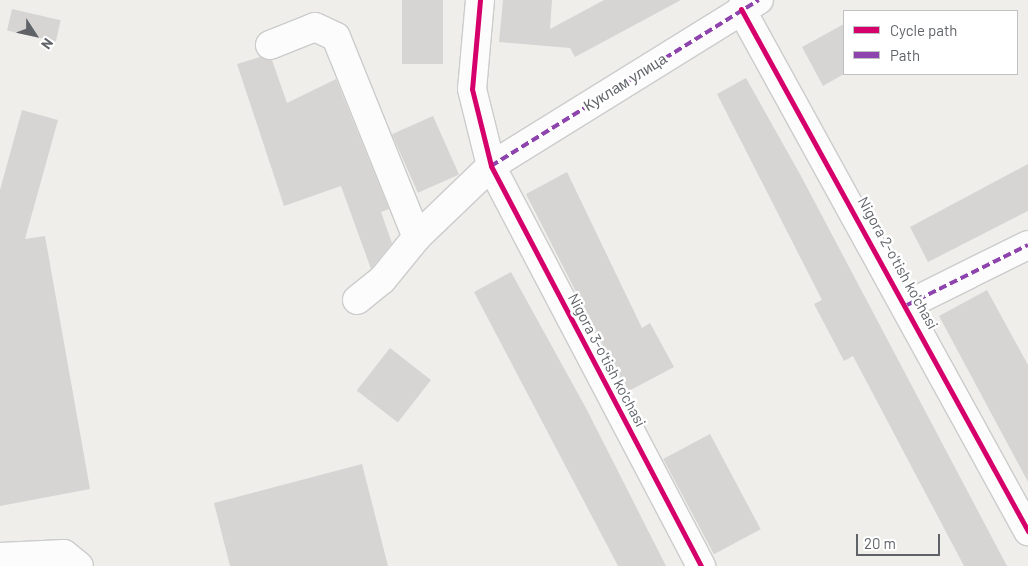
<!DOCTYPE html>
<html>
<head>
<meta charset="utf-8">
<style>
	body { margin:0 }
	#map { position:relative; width:1028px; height:566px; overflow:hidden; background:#efeeea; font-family:Barlow,sans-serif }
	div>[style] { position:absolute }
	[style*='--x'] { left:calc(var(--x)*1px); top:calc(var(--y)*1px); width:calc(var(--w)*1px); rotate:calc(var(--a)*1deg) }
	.building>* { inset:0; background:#d6d5d3; transform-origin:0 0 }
	.roads { filter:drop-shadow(1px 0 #cbcccc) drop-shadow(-1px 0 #cbcccc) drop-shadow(0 1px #cbcccc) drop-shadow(0 -1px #cbcccc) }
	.minor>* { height:28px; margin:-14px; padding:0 14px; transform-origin:14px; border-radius:14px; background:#fdfcfc }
	.quiet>* { height:4px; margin-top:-2px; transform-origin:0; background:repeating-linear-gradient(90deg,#8e44ad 0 8px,transparent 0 12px) }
	.cycleway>* { height:5px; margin:-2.5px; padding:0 2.5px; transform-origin:2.5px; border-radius:2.5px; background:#d6006c }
	span { translate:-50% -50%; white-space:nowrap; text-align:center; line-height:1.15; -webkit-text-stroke:5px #fff; paint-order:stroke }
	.street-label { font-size:15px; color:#5f6368 }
	.legend { position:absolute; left:843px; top:10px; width:175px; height:65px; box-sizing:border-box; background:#fff; border:1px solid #bfc1c3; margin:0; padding:6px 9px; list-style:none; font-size:15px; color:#5f6368 }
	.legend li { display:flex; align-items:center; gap:10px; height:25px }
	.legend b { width:25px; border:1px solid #bfc1c3 }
	.north { position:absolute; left:10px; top:10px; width:50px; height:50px; -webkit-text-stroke:4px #fff; paint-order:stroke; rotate:125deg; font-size:14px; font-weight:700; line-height:20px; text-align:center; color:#5f6368 }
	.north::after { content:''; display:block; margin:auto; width:18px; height:22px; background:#5f6368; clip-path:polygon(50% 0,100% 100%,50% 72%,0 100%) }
	.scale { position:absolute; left:856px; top:534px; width:84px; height:22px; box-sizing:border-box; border:2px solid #5f6368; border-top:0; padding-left:6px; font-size:15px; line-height:18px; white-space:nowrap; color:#5f6368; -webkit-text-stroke:4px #fff; paint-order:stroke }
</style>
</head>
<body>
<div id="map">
	<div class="building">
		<i style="left:402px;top:0;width:41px;height:64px"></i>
		<i style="clip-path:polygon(503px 0,552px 0,550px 29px,604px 0,681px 0,575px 57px,570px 48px,499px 42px)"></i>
		<i style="left:12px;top:9px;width:50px;height:22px;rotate:13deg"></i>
		<i style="clip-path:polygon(844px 24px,844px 74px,823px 86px,802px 47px)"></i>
		<i style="clip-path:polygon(260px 57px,272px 60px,287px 103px,336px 79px,389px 209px,381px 212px,392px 243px,371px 269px,341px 186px,284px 206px,237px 64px)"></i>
		<i style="clip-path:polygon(746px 78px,801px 176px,1007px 566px,964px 566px,853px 356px,844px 361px,814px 304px,822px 300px,717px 94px)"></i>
		<i style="clip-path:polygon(22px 110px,58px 120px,25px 239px,45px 236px,90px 489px,0 506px,0 190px)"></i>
		<i style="left:433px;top:116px;width:64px;height:45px;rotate:66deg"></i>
		<i style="clip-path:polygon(1028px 164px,1028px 211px,928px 262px,910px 227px)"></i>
		<i style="clip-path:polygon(567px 172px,642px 328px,650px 323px,674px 367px,627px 392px,526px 194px)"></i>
		<i style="clip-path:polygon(511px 272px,587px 410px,666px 566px,618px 566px,474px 292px)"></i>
		<i style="clip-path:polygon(987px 290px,1028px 365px,1028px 482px,939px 316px)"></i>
		<i style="left:390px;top:348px;width:52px;height:54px;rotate:38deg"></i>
		<i style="left:710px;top:434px;width:108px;height:53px;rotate:62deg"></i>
		<i style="clip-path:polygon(362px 464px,388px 566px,230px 566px,214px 503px)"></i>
	</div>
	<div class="roads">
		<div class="minor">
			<i style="--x:480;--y:0;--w:89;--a:95.1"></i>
			<i style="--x:472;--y:89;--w:79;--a:76.1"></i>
			<i style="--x:491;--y:166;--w:452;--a:62.3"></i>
			<i style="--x:741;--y:9;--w:596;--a:61.2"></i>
			<i style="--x:270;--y:45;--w:48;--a:-21.8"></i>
			<i style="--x:315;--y:27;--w:23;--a:25"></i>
			<i style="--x:336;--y:37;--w:216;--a:68"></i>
			<i style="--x:417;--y:237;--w:103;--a:-43.8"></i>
			<i style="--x:491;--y:166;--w:315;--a:-31.8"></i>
			<i style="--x:357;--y:300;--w:32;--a:-39"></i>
			<i style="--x:382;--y:280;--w:55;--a:-50.9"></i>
			<i style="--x:907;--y:305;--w:135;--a:-26.4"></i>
			<i style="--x:0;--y:557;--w:64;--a:-2.7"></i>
			<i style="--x:64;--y:554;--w:19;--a:39"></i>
		</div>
	</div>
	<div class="quiet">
		<i style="--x:491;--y:166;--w:315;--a:-31.8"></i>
		<i style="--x:907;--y:305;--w:135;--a:-26.4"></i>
	</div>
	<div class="cycleway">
		<i style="--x:480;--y:0;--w:89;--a:95.1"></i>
		<i style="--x:472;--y:89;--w:79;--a:76.1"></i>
		<i style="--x:491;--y:166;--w:452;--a:62.3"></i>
		<i style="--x:741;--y:9;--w:596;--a:61.2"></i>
	</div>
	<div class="street-label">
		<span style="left:625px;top:82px;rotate:-32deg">Куклам улица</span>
		<span style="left:898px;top:263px;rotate:61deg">Nigora 2-o'tish ko'chasi</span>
		<span style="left:607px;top:360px;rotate:62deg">Nigora 3-o'tish ko'chasi</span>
	</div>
	<ul class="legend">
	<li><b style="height:6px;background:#d6006c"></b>Cycle path</li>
	<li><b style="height:6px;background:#8e44ad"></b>Path</li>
	</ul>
	<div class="north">N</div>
	<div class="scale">20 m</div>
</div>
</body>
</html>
